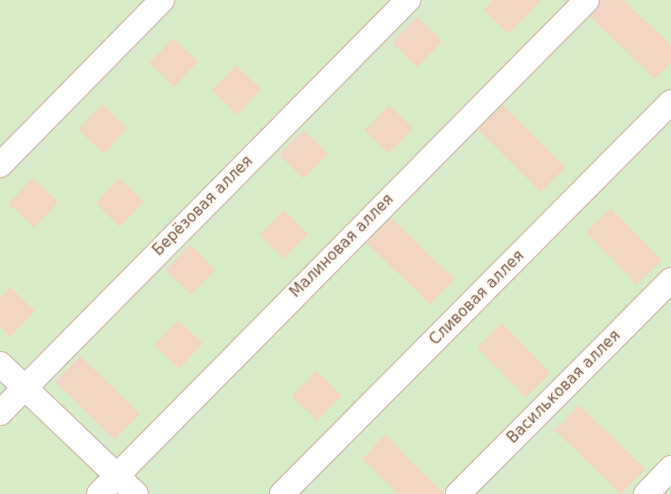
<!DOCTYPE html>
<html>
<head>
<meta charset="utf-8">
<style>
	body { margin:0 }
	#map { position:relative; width:671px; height:494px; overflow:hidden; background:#fdf6ec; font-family:"DejaVu Sans",sans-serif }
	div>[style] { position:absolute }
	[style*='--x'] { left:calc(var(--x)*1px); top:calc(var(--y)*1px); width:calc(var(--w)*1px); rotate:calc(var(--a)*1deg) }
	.green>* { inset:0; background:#d8ecc9; transform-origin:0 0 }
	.building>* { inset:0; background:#f3d5c3; transform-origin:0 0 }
	.roads { filter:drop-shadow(1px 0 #d1beb0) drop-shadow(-1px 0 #d1beb0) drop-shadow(0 1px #d1beb0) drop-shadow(0 -1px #d1beb0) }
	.minor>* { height:24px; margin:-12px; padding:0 12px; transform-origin:12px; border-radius:12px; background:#fff }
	span { translate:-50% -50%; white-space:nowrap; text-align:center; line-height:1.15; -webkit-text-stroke:4.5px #fffaf3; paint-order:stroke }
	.street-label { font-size:15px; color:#7a5c4d }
</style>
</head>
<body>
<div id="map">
	<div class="green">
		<i style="left:0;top:0;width:671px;height:494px"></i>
	</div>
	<div class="building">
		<i style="clip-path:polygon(493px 0,541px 0,508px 34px,483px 10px)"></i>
		<i style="clip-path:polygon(600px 0,623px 0,671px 45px,671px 63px,655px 79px,590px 17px)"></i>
		<i style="left:417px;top:17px;width:35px;height:36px;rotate:44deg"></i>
		<i style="left:173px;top:38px;width:34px;height:35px;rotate:43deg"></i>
		<i style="left:236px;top:65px;width:35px;height:35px;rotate:44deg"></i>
		<i style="left:102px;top:104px;width:35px;height:35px;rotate:44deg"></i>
		<i style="left:389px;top:105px;width:33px;height:35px;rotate:44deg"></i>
		<i style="left:503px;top:105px;width:88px;height:35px;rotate:45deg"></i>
		<i style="left:304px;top:130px;width:34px;height:35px;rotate:45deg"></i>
		<i style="left:33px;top:178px;width:35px;height:35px;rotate:44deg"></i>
		<i style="left:120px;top:178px;width:34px;height:35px;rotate:45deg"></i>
		<i style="left:611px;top:208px;width:73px;height:35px;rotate:46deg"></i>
		<i style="left:284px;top:210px;width:34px;height:35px;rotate:45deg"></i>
		<i style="left:391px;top:218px;width:88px;height:35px;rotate:44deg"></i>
		<i style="left:190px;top:245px;width:35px;height:35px;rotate:44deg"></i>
		<i style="clip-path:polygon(10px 287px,35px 311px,10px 337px,0 326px,0 298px)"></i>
		<i style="left:178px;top:320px;width:34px;height:35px;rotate:43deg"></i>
		<i style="left:502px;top:323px;width:70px;height:35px;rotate:46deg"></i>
		<i style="left:80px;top:356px;width:83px;height:36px;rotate:44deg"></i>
		<i style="left:316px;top:371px;width:35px;height:35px;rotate:44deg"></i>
		<i style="left:579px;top:405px;width:92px;height:35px;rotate:44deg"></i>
		<i style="clip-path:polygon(386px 434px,409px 460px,445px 494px,398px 494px,362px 459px)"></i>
	</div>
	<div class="roads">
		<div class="minor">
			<i style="--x:0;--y:165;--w:231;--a:-45.5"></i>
			<i style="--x:0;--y:364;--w:188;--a:43.7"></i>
			<i style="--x:0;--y:413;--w:581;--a:-45.35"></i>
			<i style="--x:99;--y:494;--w:694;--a:-45.35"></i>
			<i style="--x:282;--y:494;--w:552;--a:-45.22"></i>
			<i style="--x:458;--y:494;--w:302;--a:-45.1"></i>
			<i style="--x:646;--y:494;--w:36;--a:-46"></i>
		</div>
	</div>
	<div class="street-label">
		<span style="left:203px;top:206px;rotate:-45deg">Берёзовая аллея</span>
		<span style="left:342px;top:246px;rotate:-45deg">Малиновая аллея</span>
		<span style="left:477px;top:298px;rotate:-45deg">Сливовая аллея</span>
		<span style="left:564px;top:387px;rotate:-45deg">Васильковая аллея</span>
	</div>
</div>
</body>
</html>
